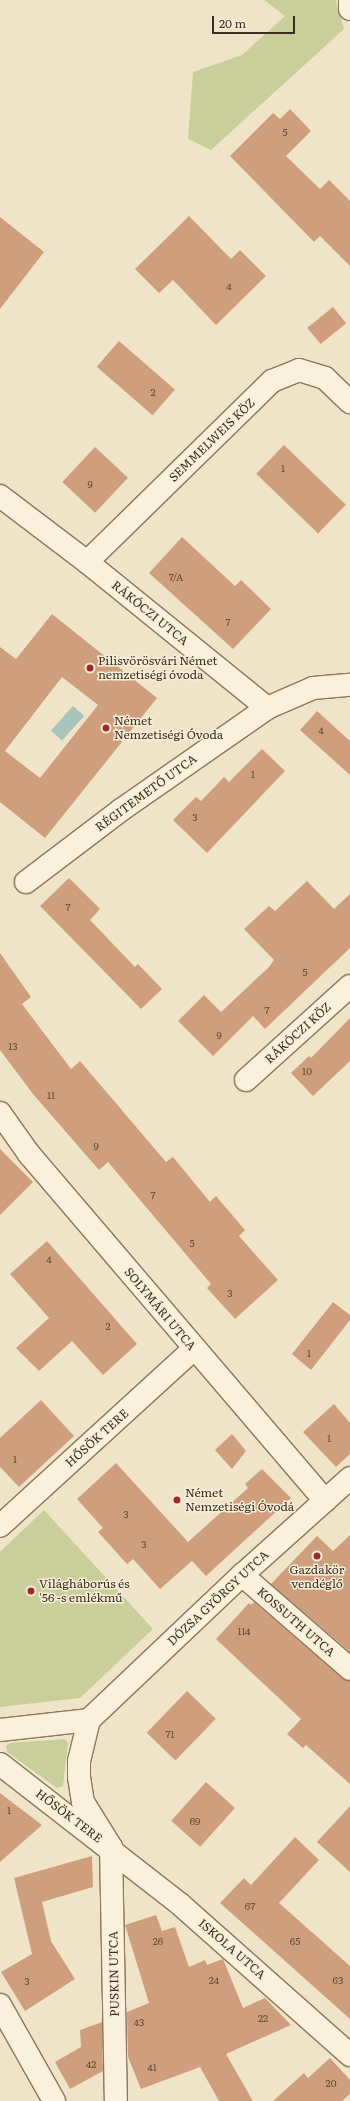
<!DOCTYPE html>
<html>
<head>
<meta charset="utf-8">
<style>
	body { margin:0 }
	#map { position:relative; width:350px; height:2101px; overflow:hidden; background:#f0e4c8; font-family:Literata,serif }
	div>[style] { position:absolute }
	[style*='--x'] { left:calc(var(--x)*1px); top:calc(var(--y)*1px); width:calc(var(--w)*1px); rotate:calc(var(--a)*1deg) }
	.green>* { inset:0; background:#c9cf9b }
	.water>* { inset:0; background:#a9c4bc; transform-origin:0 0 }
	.building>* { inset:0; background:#cf9f7d; transform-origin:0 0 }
	.roads { filter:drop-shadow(1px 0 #8d765c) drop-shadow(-1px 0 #8d765c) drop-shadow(0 1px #8d765c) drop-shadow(0 -1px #8d765c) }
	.street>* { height:22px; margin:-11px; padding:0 11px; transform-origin:11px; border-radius:11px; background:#faf1dc }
	.dots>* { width:11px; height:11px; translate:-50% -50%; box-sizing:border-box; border:2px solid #f7eed8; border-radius:50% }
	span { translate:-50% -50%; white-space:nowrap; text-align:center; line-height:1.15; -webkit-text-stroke:3px #f7eed8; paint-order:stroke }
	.number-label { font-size:10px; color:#624a37 }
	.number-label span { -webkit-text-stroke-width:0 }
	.street-label { font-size:12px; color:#3d2e20 }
	.poi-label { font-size:12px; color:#3d2e20 }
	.left { translate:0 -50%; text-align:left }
	.scale { position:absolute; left:212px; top:16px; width:83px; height:18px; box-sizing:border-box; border:2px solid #3d2e20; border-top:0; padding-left:5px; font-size:12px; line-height:14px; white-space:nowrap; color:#3d2e20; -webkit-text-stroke:3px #f7eed8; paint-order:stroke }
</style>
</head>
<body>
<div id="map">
	<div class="green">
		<i style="clip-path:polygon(264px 0,336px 0,344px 29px,211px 150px,188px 139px,193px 72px,242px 55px,285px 16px)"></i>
		<i style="clip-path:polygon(44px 1510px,153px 1629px,80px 1698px,0 1707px,0 1552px)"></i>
		<i style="clip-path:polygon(64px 1739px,68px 1743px,63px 1786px,57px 1788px,7px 1752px,6px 1746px,10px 1743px)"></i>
	</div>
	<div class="water">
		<i style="left:73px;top:706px;width:15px;height:33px;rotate:42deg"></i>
	</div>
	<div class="building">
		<i style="clip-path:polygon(290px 109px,311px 131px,286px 156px,320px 189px,329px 180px,350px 201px,350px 266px,320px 236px,314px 242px,230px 156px,273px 113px,280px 119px)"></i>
		<i style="clip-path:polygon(189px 216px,231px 259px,240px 250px,266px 276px,216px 325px,173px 280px,159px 293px,135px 269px)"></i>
		<i style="clip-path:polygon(0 217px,44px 252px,0 309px)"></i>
		<i style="left:333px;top:307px;width:21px;height:33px;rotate:51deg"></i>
		<i style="left:119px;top:341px;width:74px;height:34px;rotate:41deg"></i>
		<i style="left:284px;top:445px;width:86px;height:40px;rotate:44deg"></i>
		<i style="left:95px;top:447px;width:45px;height:48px;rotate:43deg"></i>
		<i style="clip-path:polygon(182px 537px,235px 586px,241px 580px,271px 609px,233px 649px,149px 573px)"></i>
		<i style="clip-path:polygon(evenodd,52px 614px,157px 698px,45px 838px,0 802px,0 647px,16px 659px,52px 614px,62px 677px,98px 705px,40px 778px,5px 751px,62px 677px)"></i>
		<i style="clip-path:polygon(317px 711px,350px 741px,350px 775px,300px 730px)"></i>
		<i style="clip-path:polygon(262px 749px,285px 771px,207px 853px,173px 820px,196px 797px,201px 801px,224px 777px,229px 782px)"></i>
		<i style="clip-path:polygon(69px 878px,100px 909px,90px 920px,135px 967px,138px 964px,162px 989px,141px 1009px,40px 906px)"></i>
		<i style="clip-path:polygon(307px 881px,334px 909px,350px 894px,350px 948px,265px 1029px,253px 1016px,213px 1056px,178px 1021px,204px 995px,221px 1012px,269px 967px,274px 960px,244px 929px,269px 906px,275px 911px)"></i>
		<i style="clip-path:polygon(0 953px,31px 997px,22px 1004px,71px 1069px,80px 1061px,166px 1162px,173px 1157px,210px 1202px,216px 1196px,245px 1230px,239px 1236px,278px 1280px,235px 1319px,207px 1288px,211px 1284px,108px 1162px,99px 1170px,33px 1094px,0 1050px)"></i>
		<i style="clip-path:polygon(350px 1018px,350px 1061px,313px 1096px,291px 1073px,309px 1056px,311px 1058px)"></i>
		<i style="clip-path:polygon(0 1149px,33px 1182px,0 1215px)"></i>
		<i style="clip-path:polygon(47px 1241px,137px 1344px,103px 1375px,72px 1341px,39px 1371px,16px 1348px,49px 1318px,10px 1274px)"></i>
		<i style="clip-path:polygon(333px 1302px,350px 1315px,350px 1320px,311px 1370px,292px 1354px)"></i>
		<i style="clip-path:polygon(41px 1400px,74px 1436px,19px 1487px,0 1467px,0 1438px)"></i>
		<i style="clip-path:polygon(334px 1404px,350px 1423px,350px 1454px,336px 1467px,303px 1432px)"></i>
		<i style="clip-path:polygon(232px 1434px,246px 1451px,232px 1469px,215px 1450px)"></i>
		<i style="clip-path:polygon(116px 1463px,188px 1542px,248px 1488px,245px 1484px,262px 1469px,291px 1498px,206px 1576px,192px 1561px,160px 1589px,133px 1559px,127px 1564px,98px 1532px,103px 1528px,77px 1499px)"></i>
		<i style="clip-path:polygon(350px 1535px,350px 1652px,271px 1584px,317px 1536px,333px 1551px)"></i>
		<i style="clip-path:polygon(254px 1602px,342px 1678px,350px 1681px,350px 1784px,306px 1745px,303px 1748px,287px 1734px,301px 1719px,216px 1639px,249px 1603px,251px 1605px)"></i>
		<i style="left:187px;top:1691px;width:40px;height:58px;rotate:44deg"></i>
		<i style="left:206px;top:1782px;width:39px;height:52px;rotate:42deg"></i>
		<i style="clip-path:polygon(0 1793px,42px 1825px,0 1862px)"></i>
		<i style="clip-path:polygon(350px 1806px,350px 1872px,317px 1842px)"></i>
		<i style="clip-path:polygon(295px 1837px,319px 1860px,279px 1903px,350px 1966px,350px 2019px,220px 1903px,244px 1878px,251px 1885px)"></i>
		<i style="clip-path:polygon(92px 1856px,93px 1887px,42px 1902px,51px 1941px,75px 1979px,25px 2011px,1px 1972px,32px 1954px,14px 1878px)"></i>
		<i style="clip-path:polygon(156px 1915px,162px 1931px,175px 1927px,189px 1967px,205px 1960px,207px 1965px,223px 1959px,243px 2008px,265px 1998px,291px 2025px,226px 2054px,253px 2101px,219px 2101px,200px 2067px,141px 2089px,128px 2057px,127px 2012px,149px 2003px,125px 1925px)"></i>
		<i style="clip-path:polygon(102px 2022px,103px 2071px,70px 2089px,55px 2062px,81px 2047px,80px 2030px)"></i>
		<i style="clip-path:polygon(330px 2058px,350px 2080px,350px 2094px,342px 2101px,273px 2101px,304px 2073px,308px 2078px)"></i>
	</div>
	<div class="roads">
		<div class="street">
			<i style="--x:350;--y:0;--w:9;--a:90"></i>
			<i style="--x:0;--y:496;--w:109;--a:37.2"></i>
			<i style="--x:87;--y:562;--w:232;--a:39"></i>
			<i style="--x:267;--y:708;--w:50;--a:-23.5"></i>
			<i style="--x:313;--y:688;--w:37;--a:-5"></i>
			<i style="--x:87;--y:562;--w:259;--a:-44.4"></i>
			<i style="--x:272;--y:381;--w:29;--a:-22"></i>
			<i style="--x:299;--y:370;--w:27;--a:17"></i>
			<i style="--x:325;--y:378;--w:35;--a:44"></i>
			<i style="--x:26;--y:882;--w:119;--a:-37.2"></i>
			<i style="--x:121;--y:810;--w:178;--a:-34.9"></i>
			<i style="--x:246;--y:1080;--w:140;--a:-42.1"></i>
			<i style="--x:0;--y:1113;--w:50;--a:54.7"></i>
			<i style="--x:29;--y:1154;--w:456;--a:49.5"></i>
			<i style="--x:0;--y:1526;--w:263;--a:-42.4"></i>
			<i style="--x:242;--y:1575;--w:143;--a:41"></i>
			<i style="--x:89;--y:1720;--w:42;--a:103.7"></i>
			<i style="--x:79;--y:1761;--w:16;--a:90"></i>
			<i style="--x:79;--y:1777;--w:25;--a:81"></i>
			<i style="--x:83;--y:1802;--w:53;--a:58.1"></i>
			<i style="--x:111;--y:1847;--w:254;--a:88.9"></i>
			<i style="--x:89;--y:1720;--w:211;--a:-43.5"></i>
			<i style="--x:242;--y:1575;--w:145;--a:-41.9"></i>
			<i style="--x:0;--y:1730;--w:90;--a:-6.4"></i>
			<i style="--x:0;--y:1764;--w:229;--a:37.9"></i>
			<i style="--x:181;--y:1905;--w:226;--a:41.6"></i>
			<i style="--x:0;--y:2005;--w:110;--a:60.6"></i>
		</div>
	</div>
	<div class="dots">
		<i style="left:90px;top:668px;background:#9e2a2b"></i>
		<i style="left:106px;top:728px;background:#9e2a2b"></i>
		<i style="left:177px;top:1500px;background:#9e2a2b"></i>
		<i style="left:317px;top:1556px;background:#9e2a2b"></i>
		<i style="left:31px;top:1591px;background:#9e2a2b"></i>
	</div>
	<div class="number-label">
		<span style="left:285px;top:132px">5</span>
		<span style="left:229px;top:286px">4</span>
		<span style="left:153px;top:392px">2</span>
		<span style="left:283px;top:468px">1</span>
		<span style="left:90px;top:484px">9</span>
		<span style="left:176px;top:577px">7/A</span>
		<span style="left:228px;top:622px">7</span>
		<span style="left:321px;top:730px">4</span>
		<span style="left:253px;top:774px">1</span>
		<span style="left:195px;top:817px">3</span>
		<span style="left:68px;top:907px">7</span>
		<span style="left:305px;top:972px">5</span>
		<span style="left:267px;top:1010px">7</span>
		<span style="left:219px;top:1035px">9</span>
		<span style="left:13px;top:1046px">13</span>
		<span style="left:307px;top:1071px">10</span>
		<span style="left:51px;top:1095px">11</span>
		<span style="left:96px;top:1146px">9</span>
		<span style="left:153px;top:1195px">7</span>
		<span style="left:192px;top:1243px">5</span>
		<span style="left:49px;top:1259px">4</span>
		<span style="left:230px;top:1293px">3</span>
		<span style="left:108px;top:1326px">2</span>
		<span style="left:309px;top:1353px">1</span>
		<span style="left:329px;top:1438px">1</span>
		<span style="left:15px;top:1459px">1</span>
		<span style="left:126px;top:1514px">3</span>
		<span style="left:144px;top:1544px">3</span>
		<span style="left:244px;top:1631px">114</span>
		<span style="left:170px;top:1734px">71</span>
		<span style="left:9px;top:1810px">1</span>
		<span style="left:195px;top:1821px">69</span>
		<span style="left:250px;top:1906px">67</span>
		<span style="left:158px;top:1941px">26</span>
		<span style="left:295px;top:1941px">65</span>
		<span style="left:214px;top:1980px">24</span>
		<span style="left:338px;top:1980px">63</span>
		<span style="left:27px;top:1981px">3</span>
		<span style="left:263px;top:2018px">22</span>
		<span style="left:139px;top:2022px">43</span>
		<span style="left:91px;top:2064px">42</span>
		<span style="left:152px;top:2067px">41</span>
		<span style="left:331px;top:2083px">20</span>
	</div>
	<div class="street-label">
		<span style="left:212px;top:440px;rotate:-44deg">SEMMELWEIS KÖZ</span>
		<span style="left:150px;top:613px;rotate:39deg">RÁKÓCZI UTCA</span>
		<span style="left:146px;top:793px;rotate:-36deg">RÉGITEMETŐ UTCA</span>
		<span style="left:298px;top:1033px;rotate:-42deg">RÁKÓCZI KÖZ</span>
		<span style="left:160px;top:1309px;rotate:50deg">SOLYMÁRI UTCA</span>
		<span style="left:97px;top:1438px;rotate:-42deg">HŐSÖK TERE</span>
		<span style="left:218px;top:1598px;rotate:-43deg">DÓZSA GYÖRGY UTCA</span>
		<span style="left:296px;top:1622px;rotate:41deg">KOSSUTH UTCA</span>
		<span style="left:69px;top:1816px;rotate:37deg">HŐSÖK TERE</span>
		<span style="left:232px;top:1949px;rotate:41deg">ISKOLA UTCA</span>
		<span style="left:114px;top:1974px;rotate:-91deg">PUSKIN UTCA</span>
	</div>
	<div class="poi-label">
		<span class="left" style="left:98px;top:668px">Pilisvörösvári Német<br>nemzetiségi óvoda</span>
		<span class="left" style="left:114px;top:728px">Német<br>Nemzetiségi Óvoda</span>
		<span class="left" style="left:185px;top:1500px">Német<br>Nemzetiségi Óvodá</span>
		<span style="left:317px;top:1577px">Gazdakör<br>vendéglő</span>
		<span class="left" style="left:39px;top:1591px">Világháborús és<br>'56 -s emlékmű</span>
	</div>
	<div class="scale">20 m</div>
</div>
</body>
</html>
